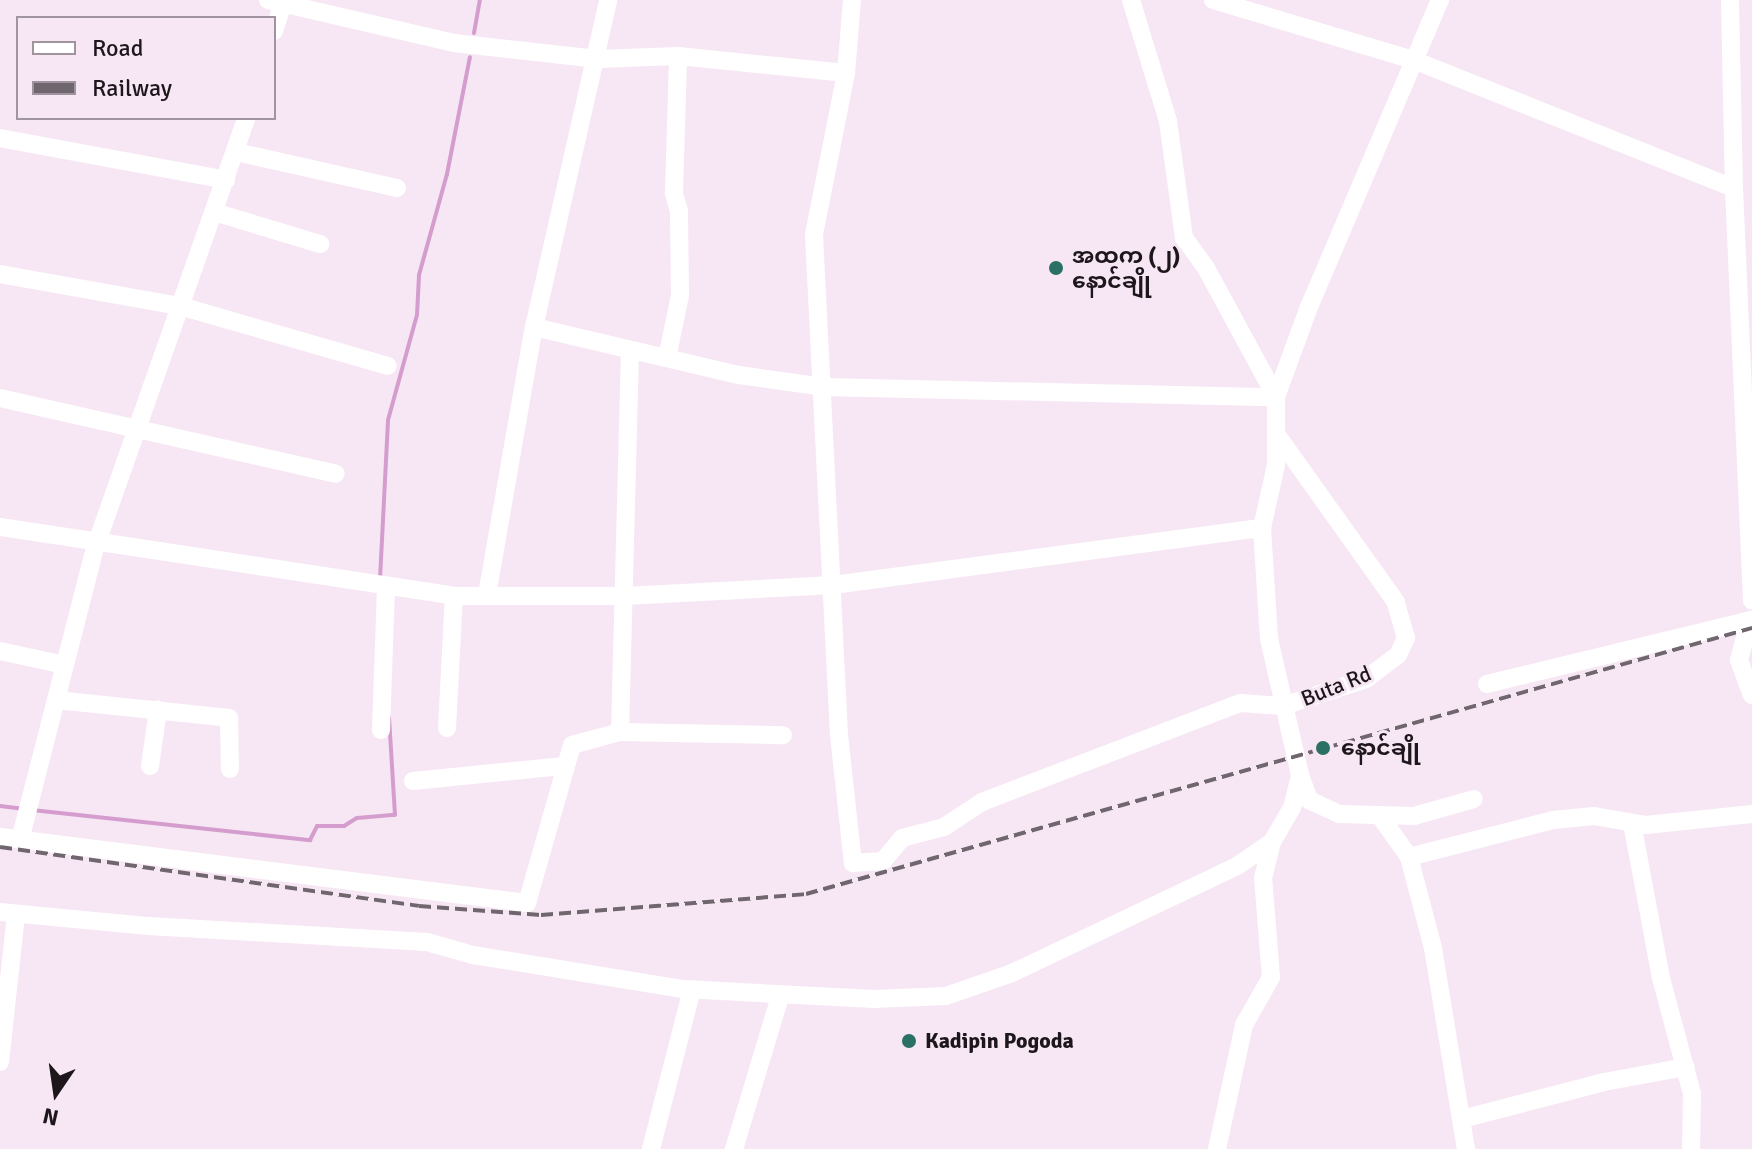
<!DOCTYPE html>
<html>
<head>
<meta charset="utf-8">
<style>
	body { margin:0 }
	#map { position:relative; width:1752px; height:1149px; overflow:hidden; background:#f7e7f5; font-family:Signika,"Noto Sans Myanmar",sans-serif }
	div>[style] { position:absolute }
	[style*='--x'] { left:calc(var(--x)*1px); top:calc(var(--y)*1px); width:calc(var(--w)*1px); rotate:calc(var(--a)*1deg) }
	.stream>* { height:4px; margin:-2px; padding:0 2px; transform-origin:2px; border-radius:2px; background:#d49dcd }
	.street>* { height:18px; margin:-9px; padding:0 9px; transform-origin:9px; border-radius:9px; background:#fff }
	.rail>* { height:4px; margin-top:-2px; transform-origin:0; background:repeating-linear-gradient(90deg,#70666e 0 12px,transparent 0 18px) }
	.dots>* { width:22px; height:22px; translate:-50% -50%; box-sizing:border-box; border:4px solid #f7e7f5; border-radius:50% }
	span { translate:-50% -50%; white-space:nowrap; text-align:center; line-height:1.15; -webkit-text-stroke:6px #f7e7f5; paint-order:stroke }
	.poi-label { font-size:22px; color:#1d171c; font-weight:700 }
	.left { translate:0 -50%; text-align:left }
	.street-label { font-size:22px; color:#1d171c }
	.legend { position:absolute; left:16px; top:16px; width:260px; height:104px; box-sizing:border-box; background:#f7e7f5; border:2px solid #a0949e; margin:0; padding:10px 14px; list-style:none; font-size:24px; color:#1d171c }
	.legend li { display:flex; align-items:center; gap:16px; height:40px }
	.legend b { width:40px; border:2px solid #a0949e }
	.north { position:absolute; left:16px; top:1053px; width:80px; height:80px; -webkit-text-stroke:6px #f7e7f5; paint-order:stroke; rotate:193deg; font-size:22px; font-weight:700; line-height:32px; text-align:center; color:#1d171c }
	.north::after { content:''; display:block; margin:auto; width:28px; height:36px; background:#1d171c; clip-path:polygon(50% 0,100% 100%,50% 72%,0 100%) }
</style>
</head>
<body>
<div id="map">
	<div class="stream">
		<i style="--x:474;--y:33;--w:34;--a:-80"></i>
		<i style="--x:380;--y:579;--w:159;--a:-87.1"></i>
		<i style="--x:388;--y:420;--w:109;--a:-74.6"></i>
		<i style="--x:417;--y:315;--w:40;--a:-87.1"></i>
		<i style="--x:419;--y:275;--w:105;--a:-74.5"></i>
		<i style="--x:447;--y:174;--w:119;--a:-78.9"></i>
		<i style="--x:0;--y:806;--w:23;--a:7"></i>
		<i style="--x:32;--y:810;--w:280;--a:6.2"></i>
		<i style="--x:310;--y:840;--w:16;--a:-63"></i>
		<i style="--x:317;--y:826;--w:27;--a:0"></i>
		<i style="--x:344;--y:826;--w:15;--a:-32"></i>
		<i style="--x:357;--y:818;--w:38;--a:-5"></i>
		<i style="--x:395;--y:815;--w:98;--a:-93.5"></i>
	</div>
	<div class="street">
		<i style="--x:268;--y:0;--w:191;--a:13"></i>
		<i style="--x:454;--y:43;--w:144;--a:6.4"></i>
		<i style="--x:597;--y:59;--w:81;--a:-2.1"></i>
		<i style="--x:678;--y:56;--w:169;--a:5.8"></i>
		<i style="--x:852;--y:0;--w:73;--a:94.7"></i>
		<i style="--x:846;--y:73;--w:165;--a:101.2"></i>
		<i style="--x:814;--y:235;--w:501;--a:87.14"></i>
		<i style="--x:839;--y:735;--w:129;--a:83.8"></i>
		<i style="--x:853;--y:863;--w:30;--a:-4"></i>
		<i style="--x:883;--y:861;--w:30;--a:-50"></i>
		<i style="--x:902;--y:838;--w:43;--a:-14.7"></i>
		<i style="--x:944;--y:827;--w:45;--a:-33.3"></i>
		<i style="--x:982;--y:802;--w:276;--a:-21"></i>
		<i style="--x:1240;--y:703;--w:43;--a:4"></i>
		<i style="--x:1283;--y:706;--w:87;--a:-18"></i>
		<i style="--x:1366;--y:679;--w:40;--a:-37"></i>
		<i style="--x:1398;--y:655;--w:19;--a:-65"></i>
		<i style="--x:1406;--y:638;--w:37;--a:-106"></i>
		<i style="--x:1396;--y:602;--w:206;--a:-125.5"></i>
		<i style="--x:1213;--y:0;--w:212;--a:16.7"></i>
		<i style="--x:1416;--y:61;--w:342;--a:21.8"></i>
		<i style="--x:1734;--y:188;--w:413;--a:87.5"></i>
		<i style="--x:1730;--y:0;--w:188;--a:88.8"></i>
		<i style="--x:274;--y:31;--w:33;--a:-72"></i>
		<i style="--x:0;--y:138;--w:230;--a:10.5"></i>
		<i style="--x:236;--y:152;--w:165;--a:12.6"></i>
		<i style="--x:214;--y:212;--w:111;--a:16.8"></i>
		<i style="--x:0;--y:274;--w:183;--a:10.1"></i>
		<i style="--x:180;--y:306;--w:216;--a:16.1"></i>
		<i style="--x:534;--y:327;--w:211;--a:13.2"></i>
		<i style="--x:739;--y:375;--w:86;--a:8"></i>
		<i style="--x:824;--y:387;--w:452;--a:1.3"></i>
		<i style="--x:1276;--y:397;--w:147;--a:-118.5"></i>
		<i style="--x:1206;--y:268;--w:37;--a:-126"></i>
		<i style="--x:1184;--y:238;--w:118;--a:-97.8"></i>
		<i style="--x:1168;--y:121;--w:127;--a:-107"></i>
		<i style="--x:667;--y:358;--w:64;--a:-78.3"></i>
		<i style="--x:680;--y:295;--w:84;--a:-90.7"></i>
		<i style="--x:679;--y:211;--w:19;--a:-106"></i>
		<i style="--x:674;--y:193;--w:137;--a:-88.3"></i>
		<i style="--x:0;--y:398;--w:344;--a:12.7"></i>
		<i style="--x:0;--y:527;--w:459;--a:8.6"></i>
		<i style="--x:454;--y:596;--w:170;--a:0"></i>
		<i style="--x:624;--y:596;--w:209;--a:-3"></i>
		<i style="--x:833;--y:585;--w:433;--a:-7.6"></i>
		<i style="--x:487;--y:595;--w:272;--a:-80.1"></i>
		<i style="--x:534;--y:327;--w:335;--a:-77.2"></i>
		<i style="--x:1743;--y:622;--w:9;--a:63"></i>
		<i style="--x:1747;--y:630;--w:31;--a:105"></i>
		<i style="--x:1739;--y:660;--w:37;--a:70"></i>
		<i style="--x:0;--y:651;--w:66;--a:12.2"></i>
		<i style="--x:1487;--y:684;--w:273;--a:-13.6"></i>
		<i style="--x:56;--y:700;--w:174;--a:5.9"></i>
		<i style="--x:229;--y:718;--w:51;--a:88.9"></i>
		<i style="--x:447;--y:728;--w:132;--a:-87"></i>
		<i style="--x:381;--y:730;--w:141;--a:-88"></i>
		<i style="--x:620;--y:732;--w:380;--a:-88.5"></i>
		<i style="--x:150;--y:766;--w:57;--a:-81.9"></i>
		<i style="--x:1300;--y:775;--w:27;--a:70"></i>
		<i style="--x:1309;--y:800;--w:33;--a:25"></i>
		<i style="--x:1339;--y:814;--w:75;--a:1.5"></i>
		<i style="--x:1414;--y:816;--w:62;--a:-15.8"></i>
		<i style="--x:413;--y:781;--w:150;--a:-5.7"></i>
		<i style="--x:1380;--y:816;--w:50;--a:54.7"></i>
		<i style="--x:1409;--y:857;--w:94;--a:75.2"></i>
		<i style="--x:1433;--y:948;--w:204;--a:80.7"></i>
		<i style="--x:1632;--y:823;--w:158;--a:79.4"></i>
		<i style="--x:1661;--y:978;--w:120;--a:75"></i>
		<i style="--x:1692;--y:1094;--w:55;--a:91"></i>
		<i style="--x:0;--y:837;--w:531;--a:7.14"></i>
		<i style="--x:527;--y:903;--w:164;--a:-74.1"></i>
		<i style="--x:572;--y:745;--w:50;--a:-15.2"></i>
		<i style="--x:620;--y:732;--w:163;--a:1.1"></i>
		<i style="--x:20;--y:840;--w:305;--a:-75.6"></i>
		<i style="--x:96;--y:545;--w:453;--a:-70.6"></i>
		<i style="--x:1409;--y:857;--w:149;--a:-14.4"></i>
		<i style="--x:1553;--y:820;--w:41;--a:-5.6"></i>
		<i style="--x:1594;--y:816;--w:53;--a:9.8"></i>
		<i style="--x:1646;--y:825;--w:107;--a:-5.9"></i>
		<i style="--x:0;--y:912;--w:150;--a:5.4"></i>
		<i style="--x:149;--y:926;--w:278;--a:3.3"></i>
		<i style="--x:427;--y:942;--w:48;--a:15.8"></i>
		<i style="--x:473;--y:955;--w:213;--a:9.2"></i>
		<i style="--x:683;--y:989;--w:191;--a:3"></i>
		<i style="--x:874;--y:999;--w:72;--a:-2.4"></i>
		<i style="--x:946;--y:996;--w:70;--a:-19.2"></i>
		<i style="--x:1012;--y:973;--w:249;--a:-25.4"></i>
		<i style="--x:1237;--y:866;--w:42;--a:-34.4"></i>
		<i style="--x:1272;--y:842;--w:39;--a:-60"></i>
		<i style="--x:1292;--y:808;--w:34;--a:-76"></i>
		<i style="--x:1300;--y:775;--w:139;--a:-102.8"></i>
		<i style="--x:1269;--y:639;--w:111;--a:-93.6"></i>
		<i style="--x:1262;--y:528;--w:65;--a:-77.5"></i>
		<i style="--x:1276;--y:465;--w:68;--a:-90"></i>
		<i style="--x:1276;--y:397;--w:96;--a:-69.9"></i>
		<i style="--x:1309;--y:307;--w:334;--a:-66.9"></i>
		<i style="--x:0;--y:1062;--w:149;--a:-83.8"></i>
		<i style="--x:1462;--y:1119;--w:147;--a:-14.6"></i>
		<i style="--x:1604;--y:1082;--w:83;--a:-10.4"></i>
		<i style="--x:651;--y:1149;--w:165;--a:-75.6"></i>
		<i style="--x:734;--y:1149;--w:159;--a:-73.2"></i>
		<i style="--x:1217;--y:1149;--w:127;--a:-77.7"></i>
		<i style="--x:1244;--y:1025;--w:55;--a:-60.6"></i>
		<i style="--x:1271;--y:977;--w:99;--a:-94.6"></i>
		<i style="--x:1263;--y:878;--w:37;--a:-76"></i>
	</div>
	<div class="rail">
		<i style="--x:0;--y:847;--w:423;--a:8"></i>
		<i style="--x:419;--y:906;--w:122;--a:4.2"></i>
		<i style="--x:541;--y:915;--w:266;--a:-4.5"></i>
		<i style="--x:806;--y:894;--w:983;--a:-15.71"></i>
	</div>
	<div class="dots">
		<i style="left:1056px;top:268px;background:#2a7065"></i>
		<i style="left:1323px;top:748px;background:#2a7065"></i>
		<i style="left:909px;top:1041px;background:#2a7065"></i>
	</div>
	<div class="poi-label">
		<span class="left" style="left:1072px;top:268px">အထက (၂)<br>နောင်ချို</span>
		<span class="left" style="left:1341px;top:748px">နောင်ချို</span>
		<span class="left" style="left:925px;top:1041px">Kadipin Pogoda</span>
	</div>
	<div class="street-label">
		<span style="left:1336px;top:686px;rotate:-22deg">Buta Rd</span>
	</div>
	<ul class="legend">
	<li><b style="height:10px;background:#fff"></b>Road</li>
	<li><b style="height:10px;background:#70666e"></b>Railway</li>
	</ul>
	<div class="north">N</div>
</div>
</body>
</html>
